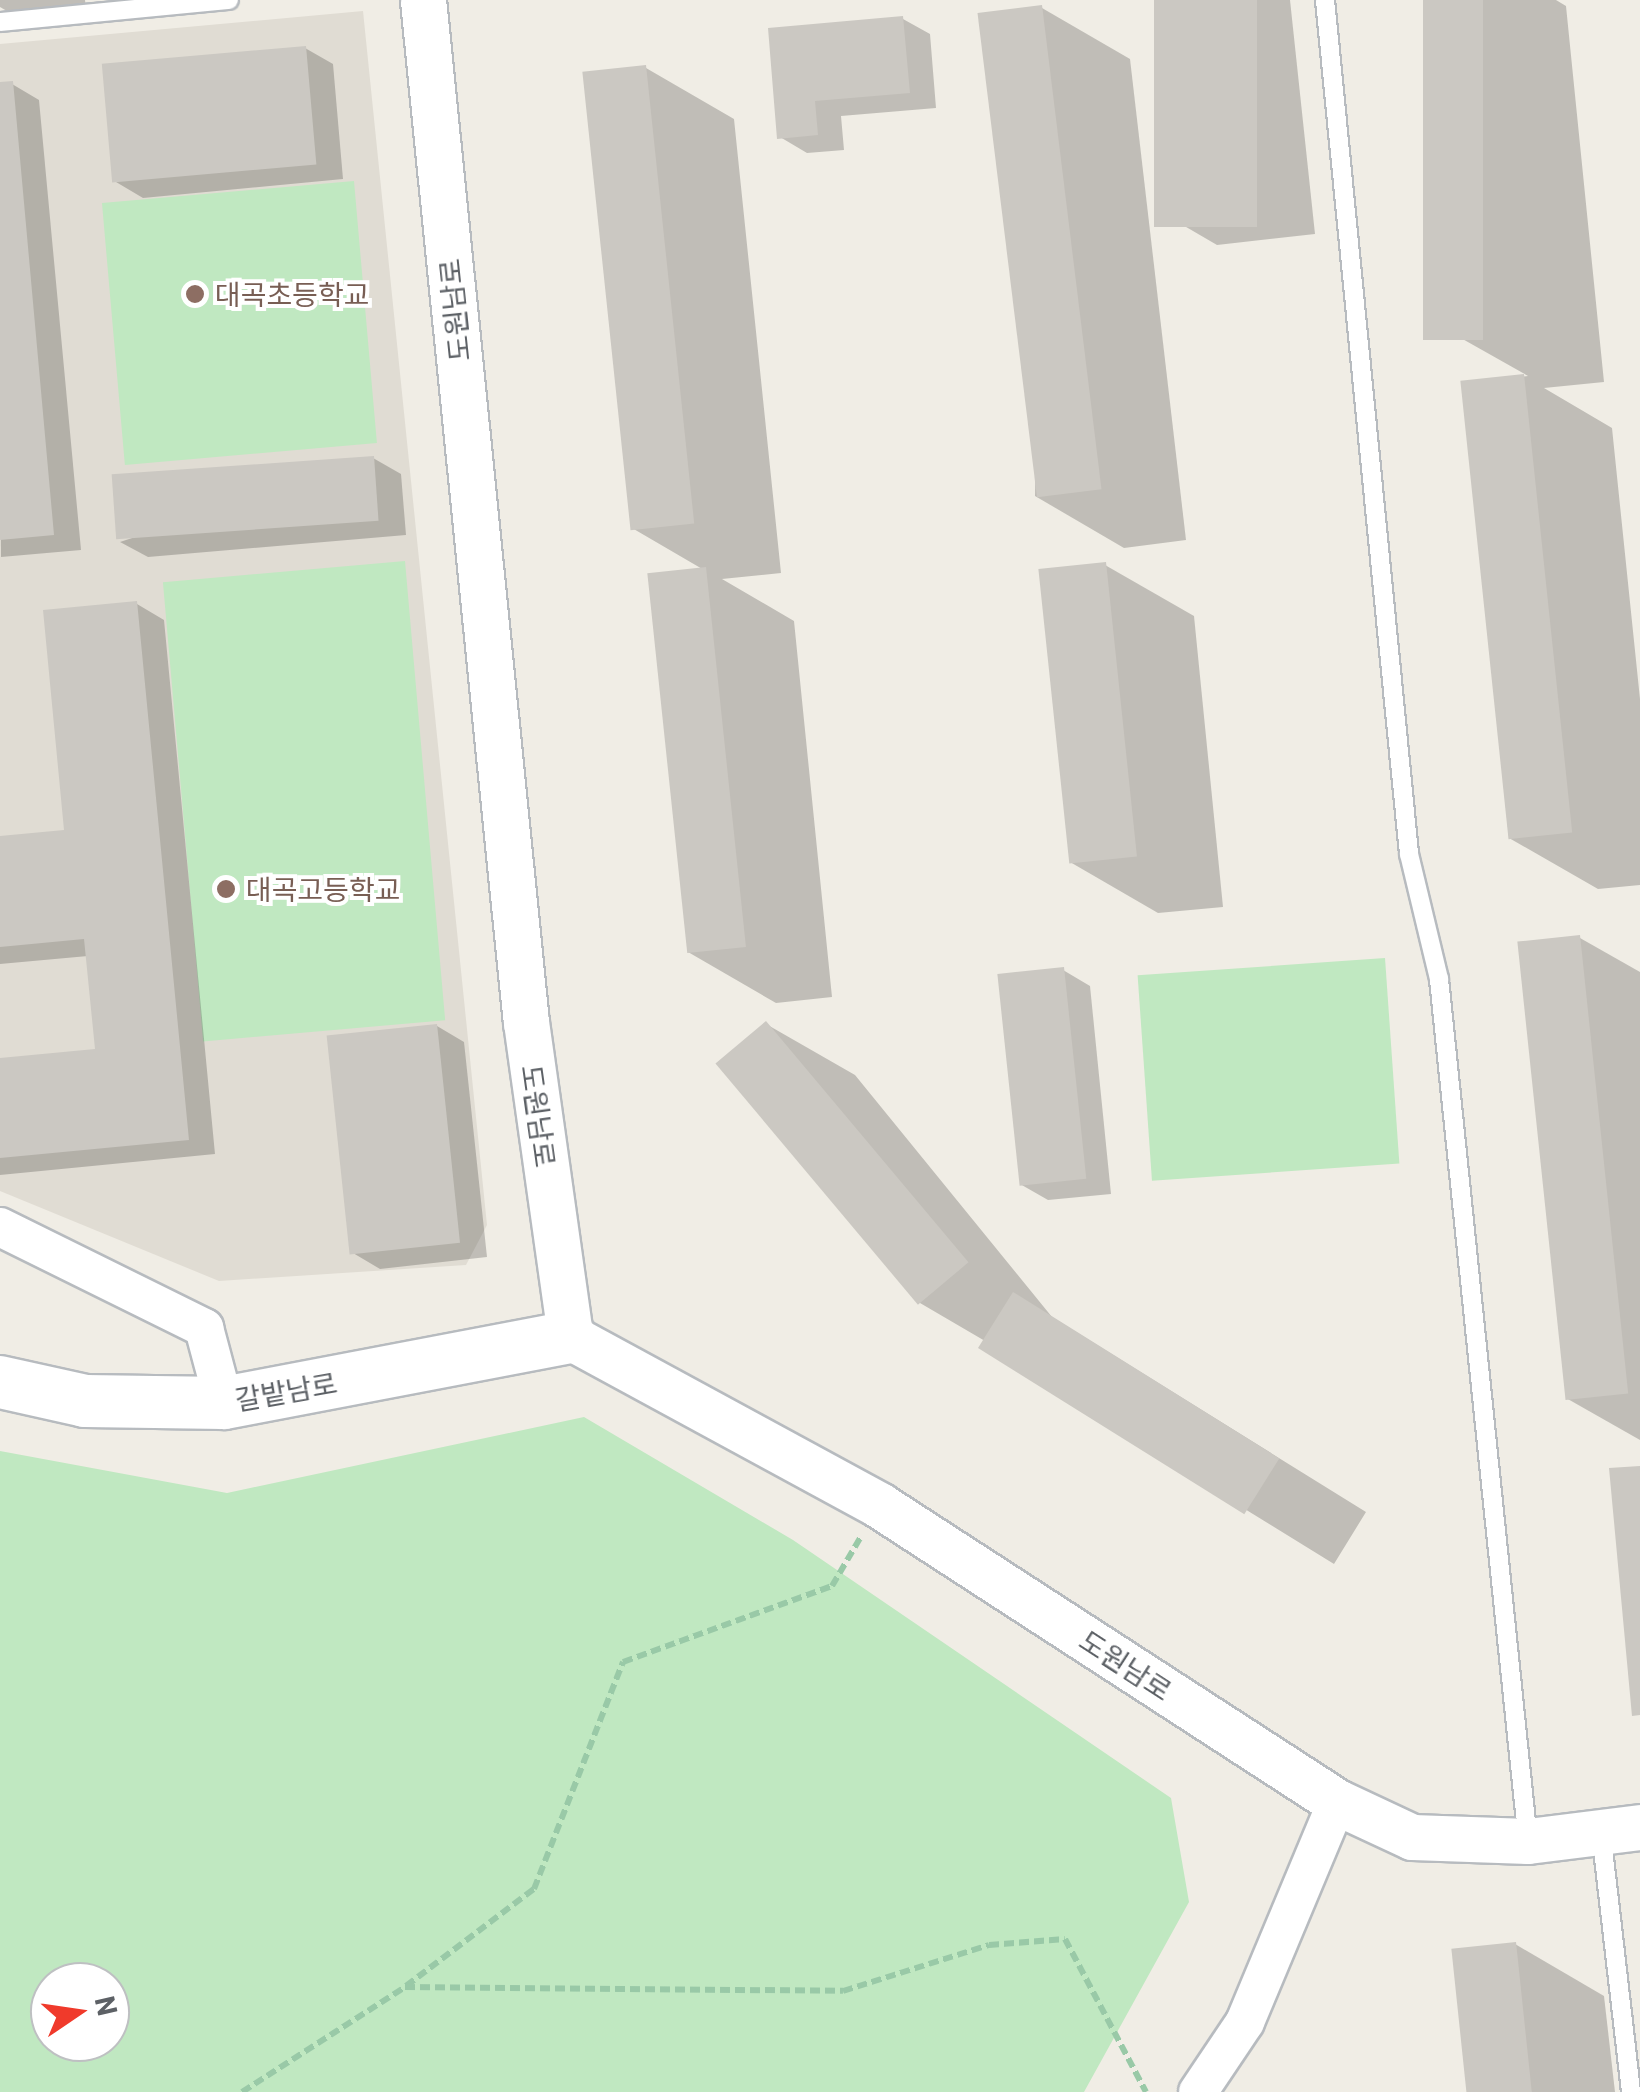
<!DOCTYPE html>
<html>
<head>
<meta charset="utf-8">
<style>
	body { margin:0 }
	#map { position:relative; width:1640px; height:2092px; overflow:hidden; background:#f0ede5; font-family:Barlow,"Noto Sans KR",sans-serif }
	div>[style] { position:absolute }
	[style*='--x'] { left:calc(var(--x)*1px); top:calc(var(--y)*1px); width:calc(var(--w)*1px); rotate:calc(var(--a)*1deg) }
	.education>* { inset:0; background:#e0dcd3 }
	.green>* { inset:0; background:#c0e8c1; transform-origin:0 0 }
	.shadow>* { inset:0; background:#0003 }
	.building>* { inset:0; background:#cbc8c2; transform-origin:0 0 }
	.path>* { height:6px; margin-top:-3px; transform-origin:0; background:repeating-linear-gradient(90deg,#99c9a7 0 10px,transparent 0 15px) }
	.roads { filter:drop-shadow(2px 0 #b7bbbf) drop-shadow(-2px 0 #b7bbbf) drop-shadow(0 2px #b7bbbf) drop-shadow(0 -2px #b7bbbf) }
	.service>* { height:18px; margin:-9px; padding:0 9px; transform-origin:9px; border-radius:9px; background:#fff }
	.minor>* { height:38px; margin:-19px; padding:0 19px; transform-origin:19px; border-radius:19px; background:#fff }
	.tertiary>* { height:45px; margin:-22.5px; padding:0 22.5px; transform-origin:22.5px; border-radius:22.5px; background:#fff }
	.secondary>* { height:52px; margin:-26px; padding:0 26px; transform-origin:26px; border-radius:26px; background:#fff }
	.dots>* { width:28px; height:28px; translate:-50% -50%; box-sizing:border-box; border:5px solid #fff; border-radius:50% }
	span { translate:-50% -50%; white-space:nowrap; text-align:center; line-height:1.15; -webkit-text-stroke:8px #fff; paint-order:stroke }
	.education-label { font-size:28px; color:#785e54 }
	.left { translate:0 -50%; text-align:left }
	.street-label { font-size:28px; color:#5d6166 }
	.north { position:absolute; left:30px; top:1962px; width:100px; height:100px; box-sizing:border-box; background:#fff; border:2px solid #bec0c2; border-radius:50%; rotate:77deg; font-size:28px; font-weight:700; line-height:40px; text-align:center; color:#5d6166 }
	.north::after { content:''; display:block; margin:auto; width:35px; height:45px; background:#f03a2b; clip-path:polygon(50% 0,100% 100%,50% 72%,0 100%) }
</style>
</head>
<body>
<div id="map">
	<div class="education">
		<i style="clip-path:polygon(363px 11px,487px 1225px,466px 1265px,219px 1281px,0 1191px,0 44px)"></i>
	</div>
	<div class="green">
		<i style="left:354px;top:181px;width:263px;height:253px;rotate:85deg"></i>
		<i style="left:405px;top:561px;width:461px;height:243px;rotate:85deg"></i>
		<i style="left:1385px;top:958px;width:206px;height:248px;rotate:86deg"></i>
		<i style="clip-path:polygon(evenodd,584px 1417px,793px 1540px,1171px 1798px,1189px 1902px,1084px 2092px,0 2092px,0 1451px,227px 1493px,584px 1417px,50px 1982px,110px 1982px,110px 2042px,50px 2042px,50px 1982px)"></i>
	</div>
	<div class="shadow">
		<i style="clip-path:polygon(0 0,85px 0,88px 23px,38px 29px,0 7px)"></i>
		<i style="clip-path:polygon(1157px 0,1290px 0,1315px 234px,1217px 245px,1181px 224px)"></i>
		<i style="clip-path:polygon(1425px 0,1556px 0,1566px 6px,1604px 382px,1544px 388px,1612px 428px,1640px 699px,1640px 885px,1598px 889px,1509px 838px,1463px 383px,1528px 376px,1459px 337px)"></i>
		<i style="clip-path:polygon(1042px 8px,1130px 59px,1186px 540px,1124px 548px,1035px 496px)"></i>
		<i style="clip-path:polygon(903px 19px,930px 34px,936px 108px,841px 116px,844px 150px,807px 153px,780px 137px,771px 30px)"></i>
		<i style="clip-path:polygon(305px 48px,333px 64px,343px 179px,143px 198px,116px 182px)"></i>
		<i style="clip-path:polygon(646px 68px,734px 119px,781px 573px,722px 579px,794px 621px,832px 997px,776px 1003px,688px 952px,704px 570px,632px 528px)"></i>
		<i style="clip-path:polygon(12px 84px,39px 100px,81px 550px,1px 557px,0 85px)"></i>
		<i style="clip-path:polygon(373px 458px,401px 474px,406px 535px,148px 557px,120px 542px)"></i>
		<i style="clip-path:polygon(1105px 565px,1194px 616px,1223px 907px,1158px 913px,1070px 862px)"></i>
		<i style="clip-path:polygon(137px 604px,164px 620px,215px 1154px,0 1175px,0 1060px,97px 1051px,88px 956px,0 964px,0 839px,66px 833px)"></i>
		<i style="clip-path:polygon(1580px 938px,1640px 972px,1640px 1440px,1566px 1398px)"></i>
		<i style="clip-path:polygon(1063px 970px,1090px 986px,1111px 1194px,1048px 1200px,1020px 1184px)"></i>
		<i style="clip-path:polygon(766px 1024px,855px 1075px,1052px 1317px,1366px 1512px,1334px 1564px,982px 1347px,985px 1341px,920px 1303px)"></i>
		<i style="clip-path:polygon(437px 1026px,464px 1042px,487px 1257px,380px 1269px,353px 1253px)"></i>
		<i style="clip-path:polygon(1515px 1944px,1604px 1996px,1615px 2092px,1470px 2092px)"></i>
	</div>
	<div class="building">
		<i style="left:1154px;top:0;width:103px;height:227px"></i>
		<i style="left:1423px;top:0;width:60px;height:340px"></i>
		<i style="left:1042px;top:5px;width:488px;height:65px;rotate:83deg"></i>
		<i style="clip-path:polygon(903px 16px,910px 93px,815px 101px,818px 135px,777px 139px,768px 28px)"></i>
		<i style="left:306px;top:46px;width:119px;height:205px;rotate:85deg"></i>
		<i style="left:646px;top:65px;width:461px;height:64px;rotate:84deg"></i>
		<i style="clip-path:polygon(13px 81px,54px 535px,0 540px,0 82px)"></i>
		<i style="left:1524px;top:374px;width:461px;height:64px;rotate:84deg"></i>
		<i style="left:374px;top:456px;width:65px;height:263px;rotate:86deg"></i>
		<i style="left:1106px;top:562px;width:296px;height:68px;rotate:84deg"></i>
		<i style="left:706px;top:567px;width:382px;height:59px;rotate:84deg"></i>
		<i style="clip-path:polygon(137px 601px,189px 1140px,0 1158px,0 1058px,95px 1049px,84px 939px,0 947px,0 836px,64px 830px,43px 610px)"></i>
		<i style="left:1580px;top:935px;width:461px;height:63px;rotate:84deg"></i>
		<i style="left:1064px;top:967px;width:213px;height:67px;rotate:84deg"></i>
		<i style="left:766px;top:1021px;width:315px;height:66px;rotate:50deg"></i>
		<i style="left:437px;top:1024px;width:220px;height:111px;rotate:84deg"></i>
		<i style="left:1013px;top:1292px;width:314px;height:66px;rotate:32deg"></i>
		<i style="clip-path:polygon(1640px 1466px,1640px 1715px,1632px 1716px,1609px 1468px)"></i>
		<i style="left:1516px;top:1942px;width:151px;height:65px;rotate:84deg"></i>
	</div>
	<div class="path">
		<i style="--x:406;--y:1986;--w:161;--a:-37.2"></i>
		<i style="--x:534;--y:1889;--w:244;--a:-68.6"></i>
		<i style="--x:623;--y:1662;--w:222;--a:-20"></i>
		<i style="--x:832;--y:1586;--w:56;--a:-59.7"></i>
		<i style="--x:242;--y:2092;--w:194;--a:-32.8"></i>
		<i style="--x:405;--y:1987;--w:438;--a:0.5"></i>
		<i style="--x:843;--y:1991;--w:153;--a:-17.5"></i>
		<i style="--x:989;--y:1945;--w:76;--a:-4.5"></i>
		<i style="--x:1065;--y:1939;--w:173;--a:62.1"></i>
	</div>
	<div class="roads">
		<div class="service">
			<i style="--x:1325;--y:0;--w:858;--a:84.38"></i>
			<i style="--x:1409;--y:854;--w:129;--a:76.5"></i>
			<i style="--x:1439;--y:979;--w:867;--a:84.11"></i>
			<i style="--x:0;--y:22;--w:230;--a:-5.5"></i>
			<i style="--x:1601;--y:1832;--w:262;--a:83.4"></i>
		</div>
		<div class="minor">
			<i style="--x:0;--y:1227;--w:228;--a:26.3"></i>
			<i style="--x:204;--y:1328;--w:78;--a:75.1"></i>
			<i style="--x:1198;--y:2092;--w:84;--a:-56.1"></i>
			<i style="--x:1245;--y:2022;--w:238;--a:-67.3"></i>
		</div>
		<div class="tertiary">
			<i style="--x:423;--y:0;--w:1027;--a:84.25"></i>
			<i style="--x:526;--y:1022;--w:318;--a:82"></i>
			<i style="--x:570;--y:1337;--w:352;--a:28.5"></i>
			<i style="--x:879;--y:1505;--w:546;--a:32.96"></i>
			<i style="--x:1337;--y:1802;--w:83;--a:25"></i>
			<i style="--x:1412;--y:1837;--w:116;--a:2"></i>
			<i style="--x:1528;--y:1841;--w:113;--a:-7.1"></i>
		</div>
		<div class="secondary">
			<i style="--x:0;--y:1382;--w:87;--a:12.6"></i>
			<i style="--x:85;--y:1401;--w:139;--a:0.8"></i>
			<i style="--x:224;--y:1403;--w:352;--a:-10.8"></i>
		</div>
	</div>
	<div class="dots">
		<i style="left:195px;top:294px;background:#8d6e63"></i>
		<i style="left:226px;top:889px;background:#8d6e63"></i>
	</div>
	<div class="education-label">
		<span class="left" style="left:215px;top:294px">대곡초등학교</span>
		<span class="left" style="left:246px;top:889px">대곡고등학교</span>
	</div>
	<div class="street-label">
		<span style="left:454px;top:310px;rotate:-96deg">도원남로</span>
		<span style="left:539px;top:1116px;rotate:82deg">도원남로</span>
		<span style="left:286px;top:1391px;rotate:-10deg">갈밭남로</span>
		<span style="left:1126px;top:1665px;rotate:33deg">도원남로</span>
	</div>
	<div class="north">N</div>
</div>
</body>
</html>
